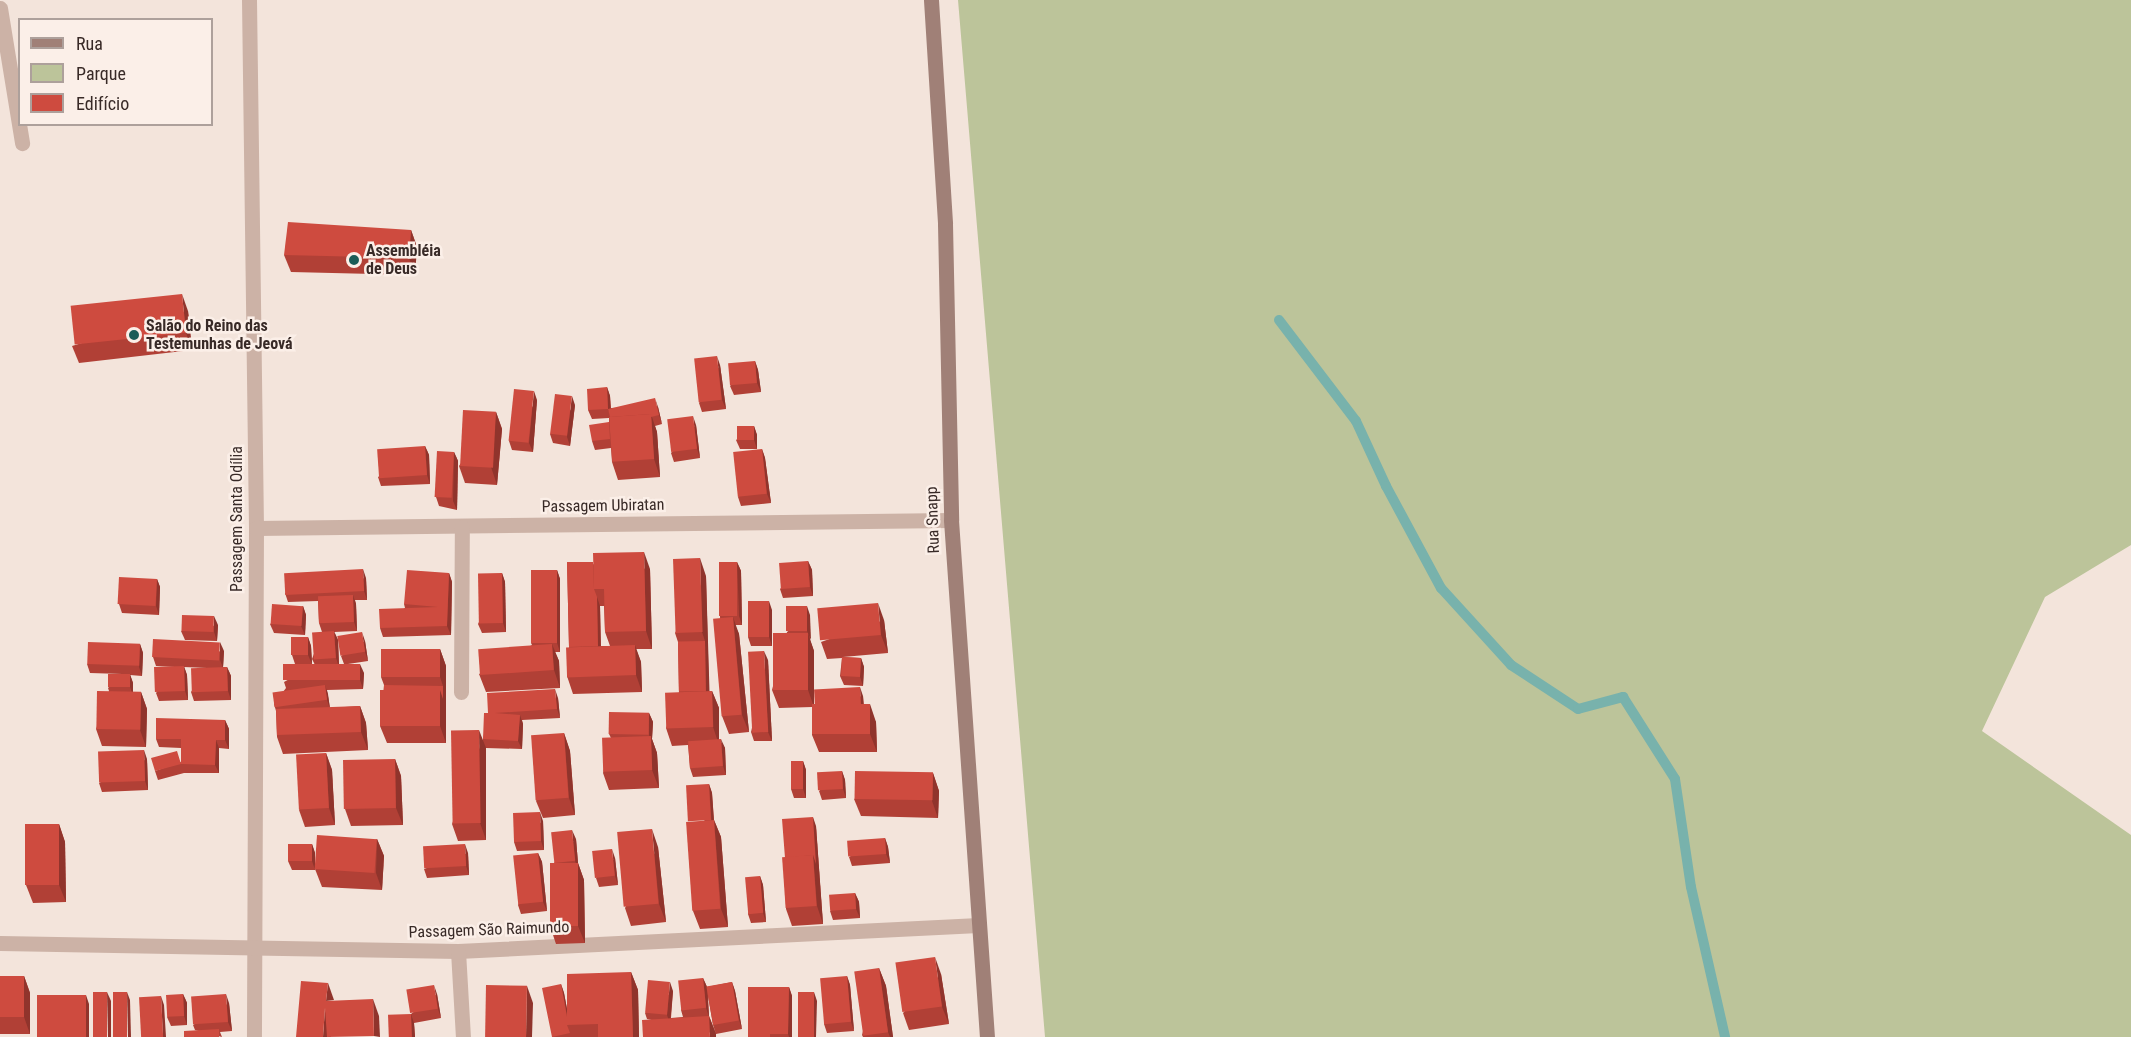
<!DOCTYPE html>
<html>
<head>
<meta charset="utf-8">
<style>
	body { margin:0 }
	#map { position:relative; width:2131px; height:1037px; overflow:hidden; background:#f3e4db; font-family:"Roboto Condensed",sans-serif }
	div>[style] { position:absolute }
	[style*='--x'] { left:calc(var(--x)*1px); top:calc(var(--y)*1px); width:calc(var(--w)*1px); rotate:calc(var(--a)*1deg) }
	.green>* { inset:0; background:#bcc49a }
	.stream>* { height:10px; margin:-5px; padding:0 5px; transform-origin:5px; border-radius:5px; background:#78b2ac }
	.lane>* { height:15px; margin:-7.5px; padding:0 7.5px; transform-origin:7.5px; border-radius:7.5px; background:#ccb2a6 }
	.street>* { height:15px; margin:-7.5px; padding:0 7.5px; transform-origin:7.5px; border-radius:7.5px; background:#ccb2a6 }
	.secondary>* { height:15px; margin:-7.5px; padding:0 7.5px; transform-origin:7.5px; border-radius:7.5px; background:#a08077 }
	.wall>* { inset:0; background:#b14036 }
	.shaded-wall>* { inset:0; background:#90342c }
	.building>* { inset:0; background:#ce4b3f; transform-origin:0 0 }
	.dots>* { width:16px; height:16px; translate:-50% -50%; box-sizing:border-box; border:3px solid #fbefe8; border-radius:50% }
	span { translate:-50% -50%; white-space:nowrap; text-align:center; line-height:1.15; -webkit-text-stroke:5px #fbefe8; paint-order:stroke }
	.poi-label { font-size:16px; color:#382a27; font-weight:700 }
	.left { translate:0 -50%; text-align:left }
	.street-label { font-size:16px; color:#382a27 }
	.legend { position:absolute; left:18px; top:18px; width:195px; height:108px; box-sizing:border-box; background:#fbefe8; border:2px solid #ada09b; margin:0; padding:8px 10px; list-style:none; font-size:18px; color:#382a27 }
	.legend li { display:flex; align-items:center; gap:12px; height:30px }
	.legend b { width:30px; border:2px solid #ada09b }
</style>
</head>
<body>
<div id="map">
	<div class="green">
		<i style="clip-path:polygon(958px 0,2131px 0,2131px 545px,2045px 597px,1982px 731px,2131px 835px,2131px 1037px,1045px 1037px)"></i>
	</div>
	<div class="stream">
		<i style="--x:1279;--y:320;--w:127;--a:52.7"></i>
		<i style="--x:1356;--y:421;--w:72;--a:65.2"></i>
		<i style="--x:1386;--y:486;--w:116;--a:61.7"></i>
		<i style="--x:1441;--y:588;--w:104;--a:47.7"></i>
		<i style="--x:1511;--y:665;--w:80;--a:33.3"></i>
		<i style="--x:1578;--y:709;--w:47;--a:-14.9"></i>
		<i style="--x:1623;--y:697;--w:97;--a:57.6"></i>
		<i style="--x:1675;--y:779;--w:109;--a:81.6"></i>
		<i style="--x:1691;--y:887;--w:154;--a:77.2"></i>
	</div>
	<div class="lane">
		<i style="--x:0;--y:8;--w:137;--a:80.7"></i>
	</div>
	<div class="street">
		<i style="--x:249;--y:0;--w:528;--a:89.24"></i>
		<i style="--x:256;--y:528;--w:509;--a:90.23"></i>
		<i style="--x:256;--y:528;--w:695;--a:-0.66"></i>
		<i style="--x:461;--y:692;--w:165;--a:-89.7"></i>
		<i style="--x:0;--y:943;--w:458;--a:1"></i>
		<i style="--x:458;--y:951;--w:521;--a:-2.86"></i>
		<i style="--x:458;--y:951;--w:86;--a:86.7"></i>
	</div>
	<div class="secondary">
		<i style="--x:931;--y:0;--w:224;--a:86.4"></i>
		<i style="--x:945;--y:224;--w:296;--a:88.8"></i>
		<i style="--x:951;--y:520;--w:518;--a:86.02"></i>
	</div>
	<div class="wall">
		<i style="clip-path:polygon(411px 230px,417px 247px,415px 275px,291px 272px,284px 255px)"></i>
		<i style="clip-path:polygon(188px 311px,192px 350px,79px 363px,72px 346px)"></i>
		<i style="clip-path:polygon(755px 361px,758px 370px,761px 392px,734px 395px,730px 386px)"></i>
		<i style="clip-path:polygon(720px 365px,726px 409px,702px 412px,699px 403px)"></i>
		<i style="clip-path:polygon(607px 387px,610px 396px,611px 408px,658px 407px,662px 424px,655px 426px,657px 432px,660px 477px,618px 480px,612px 462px,611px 448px,595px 450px,592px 441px,609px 422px,609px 418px,592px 419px,588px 410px)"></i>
		<i style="clip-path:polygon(537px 400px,533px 452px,512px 450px,509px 441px)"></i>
		<i style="clip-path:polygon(575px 405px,570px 446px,553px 443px,550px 434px)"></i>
		<i style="clip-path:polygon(496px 412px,502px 429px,497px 485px,465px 483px,459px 466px)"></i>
		<i style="clip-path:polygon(696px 425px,700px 458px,674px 462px,671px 453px)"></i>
		<i style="clip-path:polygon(754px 426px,757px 435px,757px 449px,740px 449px,736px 440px)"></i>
		<i style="clip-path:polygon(425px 446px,429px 455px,430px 484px,381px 486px,378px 477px)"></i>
		<i style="clip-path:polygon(762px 449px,765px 458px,771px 503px,741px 506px,738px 497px)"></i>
		<i style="clip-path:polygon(454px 452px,458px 461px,457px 510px,439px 506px,436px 497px)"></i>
		<i style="clip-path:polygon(808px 561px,812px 570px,813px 596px,783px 598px,780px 589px)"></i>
		<i style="clip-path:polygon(evenodd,567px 562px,650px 569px,652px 649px,636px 649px,641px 662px,642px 692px,573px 694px,567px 676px,569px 647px,567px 562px,600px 606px,604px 606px,605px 632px,610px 646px,601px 646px,600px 606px)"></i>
		<i style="clip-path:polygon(737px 562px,741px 571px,742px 625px,735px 625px,739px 634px,749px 732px,729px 734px,722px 716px,720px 616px)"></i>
		<i style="clip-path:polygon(557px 570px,560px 579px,560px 652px,555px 652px,559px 661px,560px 688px,486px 692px,479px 674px,532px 645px,531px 643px)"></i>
		<i style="clip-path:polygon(449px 573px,452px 582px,451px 635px,383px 637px,380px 628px,405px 608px,404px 604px)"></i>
		<i style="clip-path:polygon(502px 573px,505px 582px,506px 632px,482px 633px,478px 624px)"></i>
		<i style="clip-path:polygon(706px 576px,709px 691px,712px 691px,719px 708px,719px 739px,725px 748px,726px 775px,693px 777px,690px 768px,688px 745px,672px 746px,666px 728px,679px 692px,678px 642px,675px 633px)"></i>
		<i style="clip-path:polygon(366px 578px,367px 600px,355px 600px,356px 604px,357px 631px,334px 632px,338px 640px,339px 664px,344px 664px,341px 656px,365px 641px,368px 661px,348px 664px,364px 673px,363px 689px,327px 690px,330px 708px,360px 706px,366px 723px,368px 750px,283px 754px,277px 737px,276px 711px,274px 704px,286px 688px,284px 682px,315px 665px,312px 659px,322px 632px,319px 623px,318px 601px,288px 602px,285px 593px)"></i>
		<i style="clip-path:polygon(157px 579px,160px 587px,159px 615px,122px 613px,119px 604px)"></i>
		<i style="clip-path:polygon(303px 606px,306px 615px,305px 635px,274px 633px,270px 624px)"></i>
		<i style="clip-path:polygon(772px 610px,772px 646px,751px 646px,748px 637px)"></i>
		<i style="clip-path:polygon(810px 615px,810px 640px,814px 651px,814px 705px,863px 696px,864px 705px,876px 722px,877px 752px,819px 752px,812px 735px,812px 707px,779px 708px,772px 690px,787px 632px)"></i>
		<i style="clip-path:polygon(884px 620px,888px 653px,843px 657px,861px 658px,864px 667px,863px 686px,844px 685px,840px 676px,842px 658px,827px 659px,821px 642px)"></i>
		<i style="clip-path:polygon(218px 625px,217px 641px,185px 640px,181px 631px)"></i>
		<i style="clip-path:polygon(308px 637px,311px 646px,312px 664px,295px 664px,292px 655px)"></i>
		<i style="clip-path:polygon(140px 644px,143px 653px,142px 676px,130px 675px,133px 683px,133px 692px,141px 692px,147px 709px,146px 747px,102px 746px,96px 729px,109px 691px,108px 688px,122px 674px,90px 673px,87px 664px)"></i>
		<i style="clip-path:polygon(440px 649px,446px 666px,446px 743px,387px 743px,380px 726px,384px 685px,381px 677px)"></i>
		<i style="clip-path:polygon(224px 651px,223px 667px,227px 667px,231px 676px,231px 700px,194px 701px,191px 692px,207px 668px,184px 667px,187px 675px,188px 700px,159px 701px,156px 693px,175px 667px,156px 666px,153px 657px)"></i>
		<i style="clip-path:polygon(768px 660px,772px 741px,754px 741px,751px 732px)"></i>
		<i style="clip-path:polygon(558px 698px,560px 718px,522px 720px,523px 724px,522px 749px,486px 748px,486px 840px,458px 841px,452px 824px,483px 739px,488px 713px)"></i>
		<i style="clip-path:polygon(649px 713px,653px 722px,652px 739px,657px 753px,659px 788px,609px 790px,603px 773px,611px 738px,609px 734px)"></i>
		<i style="clip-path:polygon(225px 720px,229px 729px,229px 749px,219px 748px,219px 773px,184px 773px,158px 780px,155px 771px,181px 762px,181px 748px,159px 747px,156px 739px)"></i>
		<i style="clip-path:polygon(564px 733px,570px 751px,575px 815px,543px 818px,536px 801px)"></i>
		<i style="clip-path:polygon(326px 753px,332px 770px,335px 825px,305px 827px,299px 810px)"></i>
		<i style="clip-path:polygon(147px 759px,148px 790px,102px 792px,99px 783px)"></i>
		<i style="clip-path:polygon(395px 759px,401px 776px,403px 825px,351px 826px,345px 809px)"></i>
		<i style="clip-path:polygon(803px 761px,806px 770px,806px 798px,794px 798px,791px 789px)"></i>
		<i style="clip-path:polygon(842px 771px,845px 780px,846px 798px,822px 800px,819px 791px)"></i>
		<i style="clip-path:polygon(933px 773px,939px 791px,938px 818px,861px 816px,854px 799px)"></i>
		<i style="clip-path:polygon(709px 784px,712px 793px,714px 820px,721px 837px,728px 927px,700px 929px,693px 911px)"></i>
		<i style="clip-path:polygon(543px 821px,544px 850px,517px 851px,514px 842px)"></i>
		<i style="clip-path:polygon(59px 824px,65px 842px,66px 902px,33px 903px,26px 885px)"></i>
		<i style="clip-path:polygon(816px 826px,823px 924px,792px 926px,786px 909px,785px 858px)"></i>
		<i style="clip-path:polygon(885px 838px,888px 847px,890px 863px,852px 866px,849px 857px)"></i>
		<i style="clip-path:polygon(377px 839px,384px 856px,382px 890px,322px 887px,315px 869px)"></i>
		<i style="clip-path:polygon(576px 839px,578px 863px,584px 880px,585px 943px,556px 944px,550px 926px,554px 863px)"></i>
		<i style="clip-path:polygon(312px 844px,315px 853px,315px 870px,292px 870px,288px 861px)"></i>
		<i style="clip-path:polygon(658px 847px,666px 922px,631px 926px,625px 908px)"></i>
		<i style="clip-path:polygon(468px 853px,469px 875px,427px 878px,424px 869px)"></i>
		<i style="clip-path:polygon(538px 853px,542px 862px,547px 911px,521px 914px,518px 905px)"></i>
		<i style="clip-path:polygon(615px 858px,618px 885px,599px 887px,596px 878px)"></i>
		<i style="clip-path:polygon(760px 876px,763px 885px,766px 922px,751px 923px,748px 914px)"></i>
		<i style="clip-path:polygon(855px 893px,859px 902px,860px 918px,833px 920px,830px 911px)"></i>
		<i style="clip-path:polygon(879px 968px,886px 986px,893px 1037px,863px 1037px,862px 1035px)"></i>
		<i style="clip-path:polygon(631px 972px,638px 990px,639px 1037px,552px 1037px,561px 984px,564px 993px,567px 1009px)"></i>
		<i style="clip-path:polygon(941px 974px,949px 1024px,909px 1030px,903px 1013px)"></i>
		<i style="clip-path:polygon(0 976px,24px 976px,30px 993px,30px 1034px,0 1034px)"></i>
		<i style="clip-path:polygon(847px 976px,850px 985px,854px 1031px,827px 1033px,824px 1024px)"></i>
		<i style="clip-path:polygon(703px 978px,707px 987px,732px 982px,735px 991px,742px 1029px,716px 1034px,713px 1025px,708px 996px,709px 1016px,716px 1034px,647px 1019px,645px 1013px,673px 991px,671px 1018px,683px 1017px,681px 1010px)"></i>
		<i style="clip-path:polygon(789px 987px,792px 996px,792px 1037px,748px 1037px)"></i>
		<i style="clip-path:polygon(183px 994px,187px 1003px,187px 1025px,171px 1026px,167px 1017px)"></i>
		<i style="clip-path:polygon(437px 994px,441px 1018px,414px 1023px,415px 1037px,389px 1037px,411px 1014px)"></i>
		<i style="clip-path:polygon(229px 1003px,232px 1031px,220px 1032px,222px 1037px,195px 1030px,193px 1025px)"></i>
	</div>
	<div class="shaded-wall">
		<i style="clip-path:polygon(411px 230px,417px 247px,415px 275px,409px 258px)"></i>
		<i style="clip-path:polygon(182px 294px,188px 311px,192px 350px,186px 333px)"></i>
		<i style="clip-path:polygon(717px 356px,720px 365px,726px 409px,722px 400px)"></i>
		<i style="clip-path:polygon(755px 361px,758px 370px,761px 392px,757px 383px)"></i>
		<i style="clip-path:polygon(607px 387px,610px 396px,611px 417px,608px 409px)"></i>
		<i style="clip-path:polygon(534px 391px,537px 400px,533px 452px,529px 443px)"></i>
		<i style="clip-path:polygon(572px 396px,575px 405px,570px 446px,567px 437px)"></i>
		<i style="clip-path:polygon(655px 398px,658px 407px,662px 424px,659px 415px)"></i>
		<i style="clip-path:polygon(496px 412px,502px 429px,497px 485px,491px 467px)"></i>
		<i style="clip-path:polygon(651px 414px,657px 432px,660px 477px,654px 459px)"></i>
		<i style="clip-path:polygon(693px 416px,696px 425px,700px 458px,697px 449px)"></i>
		<i style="clip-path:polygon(754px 426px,757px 435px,757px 449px,754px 440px)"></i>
		<i style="clip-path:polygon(425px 446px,429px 455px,430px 484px,427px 475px)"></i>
		<i style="clip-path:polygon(762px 449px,765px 458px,771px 503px,767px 494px)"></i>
		<i style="clip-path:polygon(454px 452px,458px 461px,457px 510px,453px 501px)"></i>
		<i style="clip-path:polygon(644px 552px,650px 569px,652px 649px,646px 631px)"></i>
		<i style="clip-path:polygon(700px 558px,706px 576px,710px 708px,706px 699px,705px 641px,702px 632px)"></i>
		<i style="clip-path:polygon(808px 561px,812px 570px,813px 596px,810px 587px)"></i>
		<i style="clip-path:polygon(737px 562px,741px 571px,742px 625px,739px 616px)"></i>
		<i style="clip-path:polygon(363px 569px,366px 578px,367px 600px,364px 591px)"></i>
		<i style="clip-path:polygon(557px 570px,560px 579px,560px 652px,557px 643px)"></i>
		<i style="clip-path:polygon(449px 573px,452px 582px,451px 635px,447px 626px)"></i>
		<i style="clip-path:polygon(502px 573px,505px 582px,506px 632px,503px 623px)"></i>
		<i style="clip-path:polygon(157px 579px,160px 587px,159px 615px,156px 606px)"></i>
		<i style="clip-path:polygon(353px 595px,356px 604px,357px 631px,354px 622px)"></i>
		<i style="clip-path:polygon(597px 597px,600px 606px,601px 663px,598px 654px)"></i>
		<i style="clip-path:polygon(769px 601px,772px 610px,772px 646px,769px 637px)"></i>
		<i style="clip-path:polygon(878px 603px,884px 620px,888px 653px,881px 635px)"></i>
		<i style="clip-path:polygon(303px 606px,306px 615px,305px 635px,301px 626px)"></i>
		<i style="clip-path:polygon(807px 606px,810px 615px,811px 640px,807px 631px)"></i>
		<i style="clip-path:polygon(214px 616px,218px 625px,217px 641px,214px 632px)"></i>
		<i style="clip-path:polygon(733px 617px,739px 634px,749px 732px,742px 715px)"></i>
		<i style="clip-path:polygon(334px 631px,338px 640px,339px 667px,336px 658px)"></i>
		<i style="clip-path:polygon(362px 632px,365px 641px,368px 661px,365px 652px)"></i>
		<i style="clip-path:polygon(808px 633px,814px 651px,814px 707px,808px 690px)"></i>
		<i style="clip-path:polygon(308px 637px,311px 646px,312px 664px,308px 655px)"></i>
		<i style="clip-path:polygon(220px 642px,224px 651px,223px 668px,220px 660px)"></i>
		<i style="clip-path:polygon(140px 644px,143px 653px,142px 676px,139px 667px)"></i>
		<i style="clip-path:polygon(552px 644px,559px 661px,560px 688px,554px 670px)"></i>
		<i style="clip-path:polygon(635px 645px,641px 662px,642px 692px,636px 675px)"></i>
		<i style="clip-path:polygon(440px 649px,446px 666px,446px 743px,440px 726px,440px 690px,443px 686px,440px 677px)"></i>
		<i style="clip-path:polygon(764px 651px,768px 660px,772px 741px,768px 732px)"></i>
		<i style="clip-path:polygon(861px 658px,864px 667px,863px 686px,860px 677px)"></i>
		<i style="clip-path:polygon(360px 664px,364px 673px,363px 689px,360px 680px)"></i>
		<i style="clip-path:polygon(184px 666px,187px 675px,188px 700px,185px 691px)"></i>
		<i style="clip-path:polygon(227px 667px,231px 676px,231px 700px,228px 691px)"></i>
		<i style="clip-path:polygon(130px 674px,133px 683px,133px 696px,130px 687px)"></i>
		<i style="clip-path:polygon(325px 685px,328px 694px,330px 709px,327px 700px)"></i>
		<i style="clip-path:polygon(860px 687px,863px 696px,864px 722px,861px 713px)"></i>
		<i style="clip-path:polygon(555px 689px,558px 698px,560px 718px,557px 709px)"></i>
		<i style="clip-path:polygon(712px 691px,719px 708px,719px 745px,713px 727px)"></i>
		<i style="clip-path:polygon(141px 692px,147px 709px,146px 747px,140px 730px)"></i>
		<i style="clip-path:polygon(870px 704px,876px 722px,877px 752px,870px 734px)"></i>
		<i style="clip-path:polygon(360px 706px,366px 723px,368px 750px,361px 732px)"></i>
		<i style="clip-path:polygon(649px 713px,653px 722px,652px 739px,657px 753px,659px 788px,652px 770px,651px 741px,649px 735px)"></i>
		<i style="clip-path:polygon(520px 715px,523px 724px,522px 749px,518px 741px)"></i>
		<i style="clip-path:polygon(225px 720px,229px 729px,229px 749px,225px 740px)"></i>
		<i style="clip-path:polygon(479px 730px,486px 748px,486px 840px,480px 823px)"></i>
		<i style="clip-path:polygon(564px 733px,570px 751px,575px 815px,569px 798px)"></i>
		<i style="clip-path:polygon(721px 739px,725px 748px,726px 775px,723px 766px)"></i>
		<i style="clip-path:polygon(216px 740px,219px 748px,219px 773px,215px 765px)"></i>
		<i style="clip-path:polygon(144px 750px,147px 759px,148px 790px,145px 781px)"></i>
		<i style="clip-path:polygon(326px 753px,332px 770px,335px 825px,329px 808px)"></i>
		<i style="clip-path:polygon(395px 759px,401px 776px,403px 825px,396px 808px)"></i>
		<i style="clip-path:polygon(803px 761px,806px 770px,806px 798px,803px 789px)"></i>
		<i style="clip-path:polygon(842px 771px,845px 780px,846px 798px,843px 789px)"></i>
		<i style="clip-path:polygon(933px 773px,939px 791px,938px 818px,932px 801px)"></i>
		<i style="clip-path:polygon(709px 784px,712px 793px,715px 838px,712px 829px)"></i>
		<i style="clip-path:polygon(540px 812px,543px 821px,544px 850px,541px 841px)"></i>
		<i style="clip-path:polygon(813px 817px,816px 826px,823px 924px,817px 906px,813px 855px)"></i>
		<i style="clip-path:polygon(714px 820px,721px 837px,728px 927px,721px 909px)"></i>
		<i style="clip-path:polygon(59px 824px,65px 842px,66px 902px,59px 885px)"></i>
		<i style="clip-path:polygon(652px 829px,658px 847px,666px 922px,659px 904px)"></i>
		<i style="clip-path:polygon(572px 830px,576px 839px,578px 863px,584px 880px,585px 943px,578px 926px,578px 868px,575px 861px)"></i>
		<i style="clip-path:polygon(885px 838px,888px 847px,890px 863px,886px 854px)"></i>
		<i style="clip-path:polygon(377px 839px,384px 856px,382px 890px,376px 873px)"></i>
		<i style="clip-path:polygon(312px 844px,315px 853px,315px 870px,312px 861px)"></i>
		<i style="clip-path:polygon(465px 844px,468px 853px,469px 875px,466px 866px)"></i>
		<i style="clip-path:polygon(612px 849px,615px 858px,618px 885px,615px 876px)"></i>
		<i style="clip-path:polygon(538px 853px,542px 862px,547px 911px,543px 902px)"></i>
		<i style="clip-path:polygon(760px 876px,763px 885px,766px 922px,763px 913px)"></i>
		<i style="clip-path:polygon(855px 893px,859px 902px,860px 918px,856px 909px)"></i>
		<i style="clip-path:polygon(935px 957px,941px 974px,949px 1024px,942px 1007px)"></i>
		<i style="clip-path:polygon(879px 968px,886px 986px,893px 1037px,890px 1037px,888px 1032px)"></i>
		<i style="clip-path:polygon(631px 972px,638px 990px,639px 1037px,633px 1037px)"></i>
		<i style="clip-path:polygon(24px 976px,30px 993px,30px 1034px,24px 1017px)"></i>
		<i style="clip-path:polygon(847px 976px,850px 985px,854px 1031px,851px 1022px)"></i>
		<i style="clip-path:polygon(703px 978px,707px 987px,709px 1017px,706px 1008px)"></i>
		<i style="clip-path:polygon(670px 982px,673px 991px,670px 1024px,667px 1015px)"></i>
		<i style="clip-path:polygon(732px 982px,735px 991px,742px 1029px,739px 1020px)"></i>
		<i style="clip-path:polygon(328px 983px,334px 1000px,326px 1001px)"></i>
		<i style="clip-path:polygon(561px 984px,564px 993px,570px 1025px,569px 1025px)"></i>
		<i style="clip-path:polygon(434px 985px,437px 994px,441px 1018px,438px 1009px)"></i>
		<i style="clip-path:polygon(527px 986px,533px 1003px,532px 1037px,526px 1037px)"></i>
		<i style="clip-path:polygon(789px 987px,792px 996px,792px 1037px,789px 1037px,788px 1034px)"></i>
		<i style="clip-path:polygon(107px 992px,111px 1001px,111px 1037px,108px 1037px)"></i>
		<i style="clip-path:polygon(127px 992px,130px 1000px,131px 1037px,128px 1037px)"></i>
		<i style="clip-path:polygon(814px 992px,817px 1001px,816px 1037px,813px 1037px)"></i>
		<i style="clip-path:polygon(183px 994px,187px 1003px,187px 1025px,184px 1016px)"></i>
		<i style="clip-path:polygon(226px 994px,229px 1003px,232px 1031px,228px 1022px)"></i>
		<i style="clip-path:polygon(86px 995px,89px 1004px,89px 1037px,86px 1037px)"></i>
		<i style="clip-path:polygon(161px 996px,164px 1005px,166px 1037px,163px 1037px)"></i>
		<i style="clip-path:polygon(373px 999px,379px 1016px,380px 1037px,374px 1036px)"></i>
		<i style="clip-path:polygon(325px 1008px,331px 1037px,323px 1037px)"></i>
		<i style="clip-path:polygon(411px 1014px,414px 1023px,415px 1037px,412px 1037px)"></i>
		<i style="clip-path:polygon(709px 1016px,716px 1034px,716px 1037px,710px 1037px)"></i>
	</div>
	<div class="building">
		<i style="clip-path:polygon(288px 222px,411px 230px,409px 258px,284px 255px)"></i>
		<i style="left:182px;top:294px;width:39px;height:112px;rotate:84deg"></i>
		<i style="left:717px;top:356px;width:44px;height:23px;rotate:84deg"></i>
		<i style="left:755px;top:361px;width:22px;height:27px;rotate:85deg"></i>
		<i style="clip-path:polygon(607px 387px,608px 409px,655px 398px,659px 415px,651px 417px,651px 414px,610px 417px,608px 409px,588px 410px,587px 389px)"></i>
		<i style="left:514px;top:389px;width:20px;height:52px;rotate:6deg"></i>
		<i style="left:555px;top:394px;width:17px;height:40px;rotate:7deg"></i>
		<i style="left:463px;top:410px;width:33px;height:56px;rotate:3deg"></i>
		<i style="left:651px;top:414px;width:45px;height:42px;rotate:86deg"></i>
		<i style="left:693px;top:416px;width:33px;height:26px;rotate:83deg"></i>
		<i style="clip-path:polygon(609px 422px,610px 439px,592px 441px,589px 425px)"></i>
		<i style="left:737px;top:426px;width:17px;height:14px"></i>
		<i style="left:425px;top:446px;width:29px;height:48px;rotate:86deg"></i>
		<i style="left:762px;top:449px;width:45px;height:29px;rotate:84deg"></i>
		<i style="left:437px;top:451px;width:17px;height:46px;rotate:3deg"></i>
		<i style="clip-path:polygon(644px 552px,646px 631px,605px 632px,604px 589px,594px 589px,593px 553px)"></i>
		<i style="left:700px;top:558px;width:74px;height:27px;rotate:88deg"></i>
		<i style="left:808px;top:561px;width:26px;height:29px;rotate:86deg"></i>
		<i style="clip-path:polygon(567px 562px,593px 562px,594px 589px,597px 597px,598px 646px,569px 647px)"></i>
		<i style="left:719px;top:562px;width:18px;height:54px"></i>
		<i style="left:363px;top:569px;width:22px;height:79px;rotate:87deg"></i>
		<i style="clip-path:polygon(407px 570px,449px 573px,447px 626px,380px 628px,379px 609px,438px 607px,404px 604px)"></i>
		<i style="left:531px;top:570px;width:26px;height:73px"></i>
		<i style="left:502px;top:573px;width:50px;height:24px;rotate:89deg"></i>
		<i style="left:119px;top:577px;width:38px;height:27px;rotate:3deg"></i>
		<i style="left:353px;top:595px;width:27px;height:35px;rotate:88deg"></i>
		<i style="left:748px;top:601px;width:21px;height:36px"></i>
		<i style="left:878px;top:603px;width:32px;height:61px;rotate:85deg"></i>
		<i style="left:272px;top:604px;width:31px;height:20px;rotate:4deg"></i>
		<i style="left:807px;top:606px;width:25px;height:21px;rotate:90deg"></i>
		<i style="left:182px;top:615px;width:32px;height:16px;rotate:2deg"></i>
		<i style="left:733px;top:617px;width:98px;height:20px;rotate:85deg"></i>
		<i style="left:334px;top:631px;width:27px;height:22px;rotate:86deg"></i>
		<i style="left:362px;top:632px;width:20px;height:25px;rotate:81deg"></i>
		<i style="left:773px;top:633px;width:35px;height:57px"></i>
		<i style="left:308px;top:637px;width:18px;height:17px;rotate:90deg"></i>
		<i style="left:153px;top:639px;width:67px;height:18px;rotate:3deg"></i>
		<i style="left:705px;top:641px;width:50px;height:27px;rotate:89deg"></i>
		<i style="left:88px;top:642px;width:52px;height:22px;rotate:2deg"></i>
		<i style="left:552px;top:644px;width:26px;height:74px;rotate:86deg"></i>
		<i style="left:635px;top:645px;width:30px;height:69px;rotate:88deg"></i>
		<i style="left:381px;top:649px;width:59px;height:28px"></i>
		<i style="left:764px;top:651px;width:81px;height:16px;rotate:87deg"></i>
		<i style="left:842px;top:657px;width:19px;height:19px;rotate:3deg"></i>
		<i style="left:360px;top:664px;width:16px;height:77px;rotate:90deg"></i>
		<i style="left:184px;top:666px;width:25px;height:30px;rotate:88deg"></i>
		<i style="left:227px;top:667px;width:24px;height:36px;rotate:88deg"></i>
		<i style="left:130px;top:674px;width:13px;height:22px;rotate:90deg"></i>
		<i style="left:325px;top:685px;width:15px;height:53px;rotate:82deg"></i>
		<i style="clip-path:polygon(384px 685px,443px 686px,443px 699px,440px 690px,384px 691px)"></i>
		<i style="left:860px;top:687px;width:18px;height:46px;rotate:87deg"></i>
		<i style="clip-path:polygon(555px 689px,557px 709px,495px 713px,520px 715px,518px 741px,483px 739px,484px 713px,488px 713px,487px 693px)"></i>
		<i style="left:440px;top:690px;width:36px;height:60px;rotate:90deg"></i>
		<i style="left:97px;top:691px;width:44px;height:38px;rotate:1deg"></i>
		<i style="left:712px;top:691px;width:36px;height:47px;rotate:88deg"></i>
		<i style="left:870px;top:704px;width:30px;height:58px;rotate:90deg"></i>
		<i style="left:360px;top:706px;width:26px;height:84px;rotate:88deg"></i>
		<i style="left:609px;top:712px;width:40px;height:22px;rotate:1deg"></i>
		<i style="clip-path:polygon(156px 718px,225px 720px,225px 740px,216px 740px,215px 765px,181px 764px,155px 771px,151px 758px,177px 751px,181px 764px,181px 739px,156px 739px)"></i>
		<i style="left:479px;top:730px;width:93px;height:28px;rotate:89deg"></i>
		<i style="left:564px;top:733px;width:65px;height:33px;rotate:86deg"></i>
		<i style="left:651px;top:736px;width:34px;height:49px;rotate:88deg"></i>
		<i style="left:721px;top:739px;width:27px;height:33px;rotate:86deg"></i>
		<i style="left:144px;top:750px;width:31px;height:46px;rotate:88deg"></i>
		<i style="left:326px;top:753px;width:55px;height:30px;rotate:87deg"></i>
		<i style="left:395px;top:759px;width:49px;height:52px;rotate:89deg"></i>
		<i style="left:791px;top:761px;width:12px;height:28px"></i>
		<i style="left:842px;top:771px;width:18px;height:25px;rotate:87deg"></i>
		<i style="left:855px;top:771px;width:78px;height:28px;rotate:1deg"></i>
		<i style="left:709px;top:784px;width:36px;height:23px;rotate:87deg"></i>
		<i style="left:540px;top:812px;width:29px;height:27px;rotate:88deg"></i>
		<i style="clip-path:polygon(813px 817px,816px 864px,813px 855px,785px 858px,782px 819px)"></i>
		<i style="left:714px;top:820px;width:89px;height:28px;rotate:86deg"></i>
		<i style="left:59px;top:824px;width:61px;height:34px;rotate:90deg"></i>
		<i style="left:652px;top:829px;width:75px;height:35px;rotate:85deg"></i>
		<i style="left:572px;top:830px;width:31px;height:21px;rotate:84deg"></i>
		<i style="left:317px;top:835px;width:60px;height:34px;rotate:4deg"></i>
		<i style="left:885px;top:838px;width:16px;height:38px;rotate:86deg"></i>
		<i style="left:288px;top:844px;width:24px;height:17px"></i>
		<i style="left:465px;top:844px;width:22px;height:42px;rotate:87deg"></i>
		<i style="left:612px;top:849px;width:27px;height:20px;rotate:84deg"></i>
		<i style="left:538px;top:853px;width:49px;height:25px;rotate:84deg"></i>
		<i style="left:813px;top:855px;width:51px;height:31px;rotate:86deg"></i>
		<i style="left:550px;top:863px;width:28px;height:63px"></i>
		<i style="left:760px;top:876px;width:37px;height:15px;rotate:85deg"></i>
		<i style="left:855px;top:893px;width:16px;height:26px;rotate:86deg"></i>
		<i style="left:935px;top:957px;width:50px;height:40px;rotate:82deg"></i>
		<i style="left:879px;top:968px;width:65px;height:25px;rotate:82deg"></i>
		<i style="clip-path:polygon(631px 972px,633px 1037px,598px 1037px,598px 1024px,567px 1025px,567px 974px)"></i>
		<i style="left:0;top:976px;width:24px;height:41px"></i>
		<i style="left:847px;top:976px;width:46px;height:27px;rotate:85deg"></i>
		<i style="left:703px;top:978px;width:30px;height:25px;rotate:84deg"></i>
		<i style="left:648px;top:980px;width:22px;height:33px;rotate:5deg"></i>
		<i style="clip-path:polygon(301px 981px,328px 983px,326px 1001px,373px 999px,374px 1036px,327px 1037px,325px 1008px,323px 1037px,296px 1037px)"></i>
		<i style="left:732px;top:982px;width:39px;height:26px;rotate:80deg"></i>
		<i style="clip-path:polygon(561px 984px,567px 1017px,567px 1025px,570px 1033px,552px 1037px,542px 988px)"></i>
		<i style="left:434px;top:985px;width:24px;height:28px;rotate:81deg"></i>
		<i style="left:486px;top:985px;width:41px;height:52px;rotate:1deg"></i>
		<i style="clip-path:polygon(748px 987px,789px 987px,788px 1034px,770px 1034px,770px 1037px,748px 1037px)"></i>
		<i style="left:93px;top:992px;width:14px;height:45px"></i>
		<i style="left:113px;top:992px;width:14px;height:45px"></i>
		<i style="left:798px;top:992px;width:16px;height:45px"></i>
		<i style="left:183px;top:994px;width:22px;height:17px;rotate:87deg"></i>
		<i style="left:226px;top:994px;width:28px;height:35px;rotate:86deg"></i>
		<i style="left:86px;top:995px;width:42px;height:49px;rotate:90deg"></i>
		<i style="left:161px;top:996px;width:41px;height:22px;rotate:87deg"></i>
		<i style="left:411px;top:1014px;width:23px;height:23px;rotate:88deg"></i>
		<i style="clip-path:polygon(709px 1016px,710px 1037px,643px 1037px,642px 1020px)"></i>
		<i style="clip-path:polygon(219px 1029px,219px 1037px,184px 1037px,184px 1031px)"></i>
	</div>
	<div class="dots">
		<i style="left:354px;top:260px;background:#1a5c57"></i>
		<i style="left:134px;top:335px;background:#1a5c57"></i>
	</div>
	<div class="poi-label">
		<span class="left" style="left:366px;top:260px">Assembléia<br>de Deus</span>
		<span class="left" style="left:146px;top:335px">Salão do Reino das<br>Testemunhas de Jeová</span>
	</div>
	<div class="street-label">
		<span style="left:603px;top:506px;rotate:-1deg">Passagem Ubiratan</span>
		<span style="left:237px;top:519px;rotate:-90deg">Passagem Santa Odília</span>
		<span style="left:933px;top:520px;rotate:-92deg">Rua Snapp</span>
		<span style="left:489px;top:930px;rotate:-2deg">Passagem São Raimundo</span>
	</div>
	<ul class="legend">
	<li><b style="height:8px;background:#a08077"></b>Rua</li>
	<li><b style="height:16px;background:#bcc49a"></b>Parque</li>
	<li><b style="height:16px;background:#ce4b3f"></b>Edifício</li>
	</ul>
</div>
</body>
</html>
